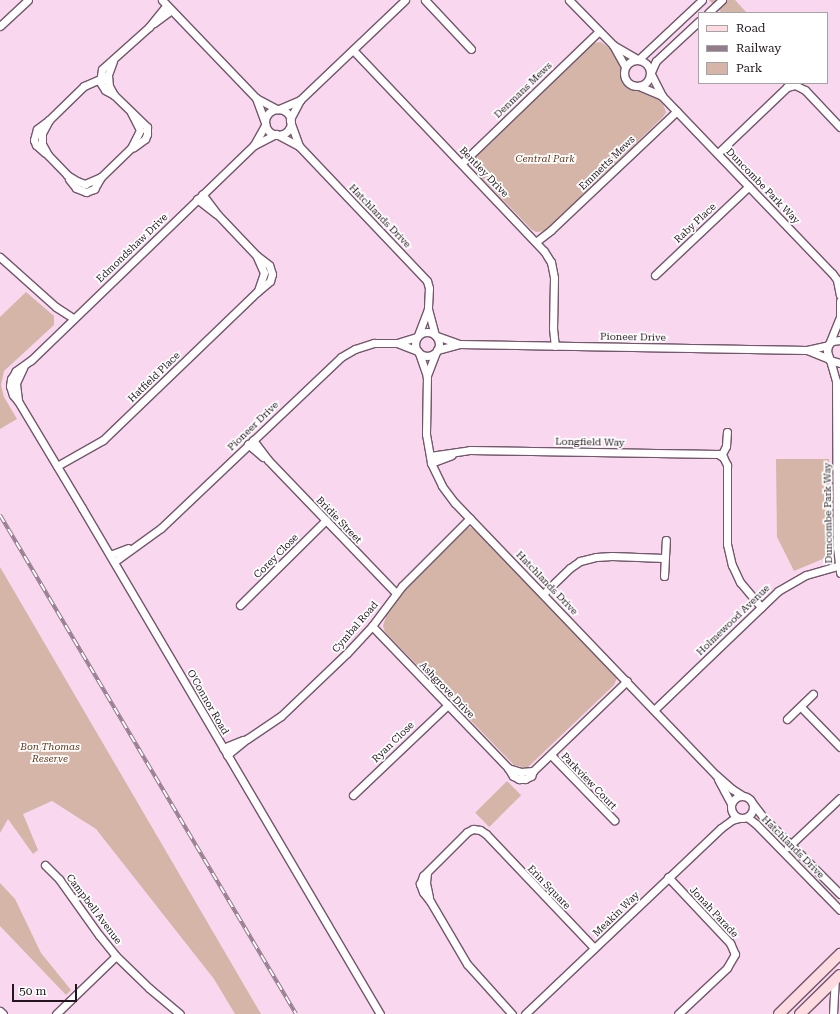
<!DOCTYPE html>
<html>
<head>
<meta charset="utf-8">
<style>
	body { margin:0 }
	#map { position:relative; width:840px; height:1014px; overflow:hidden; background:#f9d7ef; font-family:"Roboto Serif",serif }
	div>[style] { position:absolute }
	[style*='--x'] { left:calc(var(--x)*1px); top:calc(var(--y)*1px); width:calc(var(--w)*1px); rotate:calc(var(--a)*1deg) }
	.green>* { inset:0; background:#d4b5a7; transform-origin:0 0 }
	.roads { filter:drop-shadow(1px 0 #73576b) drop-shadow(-1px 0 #73576b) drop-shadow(0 1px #73576b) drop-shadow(0 -1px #73576b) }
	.minor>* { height:7px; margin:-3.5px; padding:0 3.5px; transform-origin:3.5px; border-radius:3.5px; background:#fff }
	.minor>.ring { margin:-3.5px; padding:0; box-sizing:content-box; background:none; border:7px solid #fff; border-radius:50% }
	.secondary>* { height:10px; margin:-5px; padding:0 5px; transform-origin:5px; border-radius:5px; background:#fedbe0 }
	.rail>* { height:4px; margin-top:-2px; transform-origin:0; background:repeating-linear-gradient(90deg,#fff 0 8px,#937c8c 0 16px); box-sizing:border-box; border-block:1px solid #937c8c }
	span { translate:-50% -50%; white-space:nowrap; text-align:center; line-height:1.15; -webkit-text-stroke:3.5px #fff; paint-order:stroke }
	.street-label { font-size:10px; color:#22161e }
	.park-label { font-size:10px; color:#68351b; font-style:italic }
	.legend { position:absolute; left:698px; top:12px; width:130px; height:72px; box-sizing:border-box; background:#fff; border:1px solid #a7a2a5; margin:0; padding:5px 7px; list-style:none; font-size:12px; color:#22161e }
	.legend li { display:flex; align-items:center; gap:8px; height:20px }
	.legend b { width:20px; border:1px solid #a7a2a5 }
	.scale { position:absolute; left:12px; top:984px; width:65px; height:18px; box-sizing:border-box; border:2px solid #22161e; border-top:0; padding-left:5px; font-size:12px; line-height:14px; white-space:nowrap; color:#22161e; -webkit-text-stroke:3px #fff; paint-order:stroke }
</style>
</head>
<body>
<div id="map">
	<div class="green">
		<i style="clip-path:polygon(709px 0,735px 0,747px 13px,722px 13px)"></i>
		<i style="clip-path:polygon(601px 42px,612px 50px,618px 58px,623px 82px,629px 87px,654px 95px,663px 104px,666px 112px,663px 117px,545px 231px,536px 232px,531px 229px,479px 175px,473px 165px,473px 157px,594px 43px)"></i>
		<i style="clip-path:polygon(26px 292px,54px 316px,54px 325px,4px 371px,1px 385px,4px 397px,17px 419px,0 429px,0 317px)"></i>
		<i style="clip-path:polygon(776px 459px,829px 459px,830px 556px,794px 571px,777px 537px)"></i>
		<i style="clip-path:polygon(469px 527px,474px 529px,482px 537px,617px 678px,614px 685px,527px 768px,514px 765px,510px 761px,385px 632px,383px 626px,386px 616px,407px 588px,465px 529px)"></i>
		<i style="clip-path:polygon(0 567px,261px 1014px,235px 1014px,214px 979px,96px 829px,52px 801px,23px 814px,38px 850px,33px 854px,8px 819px,0 833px)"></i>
		<i style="left:507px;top:781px;width:20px;height:45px;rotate:45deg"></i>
		<i style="clip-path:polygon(0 883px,15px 899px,41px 953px,71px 990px,66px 995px,0 926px)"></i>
	</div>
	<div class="roads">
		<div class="minor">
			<i style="--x:162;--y:0;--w:136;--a:46.2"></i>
			<i style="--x:256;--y:98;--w:24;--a:28"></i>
			<i style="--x:425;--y:0;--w:67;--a:46.8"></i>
			<i style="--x:569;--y:0;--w:63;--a:45.6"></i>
			<i style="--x:613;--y:45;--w:28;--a:30"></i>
			<i style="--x:708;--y:13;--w:19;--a:-43"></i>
			<i style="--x:154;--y:23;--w:21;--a:-37"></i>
			<i style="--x:0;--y:26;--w:38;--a:-43"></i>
			<i style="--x:613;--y:45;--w:25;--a:61"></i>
			<i style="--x:353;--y:50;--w:277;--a:46.5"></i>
			<i style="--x:544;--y:251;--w:13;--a:58"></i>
			<i style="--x:551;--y:262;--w:16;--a:79"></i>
			<i style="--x:554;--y:278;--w:50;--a:91.1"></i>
			<i style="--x:553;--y:328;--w:18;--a:84"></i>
			<i style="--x:639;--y:59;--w:86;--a:-43.1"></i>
			<i class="ring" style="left:624px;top:60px;width:19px;height:19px"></i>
			<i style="--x:113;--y:61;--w:15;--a:110"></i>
			<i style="--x:108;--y:75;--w:11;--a:85"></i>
			<i style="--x:109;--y:86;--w:10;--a:61"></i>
			<i style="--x:114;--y:95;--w:46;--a:44.1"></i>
			<i style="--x:147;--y:127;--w:7;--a:90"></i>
			<i style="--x:147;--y:134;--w:5;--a:112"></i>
			<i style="--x:145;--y:139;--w:14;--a:144"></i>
			<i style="--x:651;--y:72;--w:12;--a:-66"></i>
			<i style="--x:656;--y:61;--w:59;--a:-42.9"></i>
			<i style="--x:651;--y:74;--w:25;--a:63"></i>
			<i style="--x:662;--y:96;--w:245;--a:46.2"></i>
			<i style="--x:832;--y:273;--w:9;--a:54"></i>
			<i style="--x:837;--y:280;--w:15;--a:79"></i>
			<i style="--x:639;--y:86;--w:25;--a:23"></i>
			<i style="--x:114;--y:95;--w:10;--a:-151"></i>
			<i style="--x:105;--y:90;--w:9;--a:-122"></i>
			<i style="--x:100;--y:82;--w:13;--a:-81"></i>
			<i style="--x:102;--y:69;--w:63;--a:-41.8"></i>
			<i style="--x:149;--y:27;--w:28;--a:-51"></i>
			<i style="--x:256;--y:98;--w:27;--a:70"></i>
			<i style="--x:279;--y:109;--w:23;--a:-23"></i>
			<i style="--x:300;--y:100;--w:145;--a:-43.6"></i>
			<i class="ring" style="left:265px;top:109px;width:19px;height:19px"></i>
			<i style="--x:290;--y:119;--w:21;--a:-62"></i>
			<i style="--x:49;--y:120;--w:15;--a:118"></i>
			<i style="--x:42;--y:133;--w:11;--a:90"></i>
			<i style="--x:42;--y:144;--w:13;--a:61"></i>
			<i style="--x:48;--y:155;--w:28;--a:46"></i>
			<i style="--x:67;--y:175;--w:12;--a:31"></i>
			<i style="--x:77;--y:181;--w:9;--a:21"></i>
			<i style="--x:85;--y:184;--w:17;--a:-24"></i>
			<i style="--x:101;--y:177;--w:42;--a:-44"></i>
			<i style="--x:131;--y:148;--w:20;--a:-63"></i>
			<i style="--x:140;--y:130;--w:20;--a:-117"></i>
			<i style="--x:290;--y:121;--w:27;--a:70"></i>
			<i style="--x:299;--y:146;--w:186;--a:46.5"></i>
			<i style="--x:427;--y:281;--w:7;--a:74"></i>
			<i style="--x:429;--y:288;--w:21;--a:93"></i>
			<i style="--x:428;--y:309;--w:28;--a:111"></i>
			<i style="--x:276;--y:134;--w:25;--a:153"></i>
			<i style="--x:254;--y:145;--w:310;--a:136"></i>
			<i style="--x:31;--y:360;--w:19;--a:144"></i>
			<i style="--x:16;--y:371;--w:9;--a:122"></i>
			<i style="--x:11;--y:379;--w:7;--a:98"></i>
			<i style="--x:10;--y:386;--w:9;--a:72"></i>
			<i style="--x:13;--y:395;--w:8;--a:50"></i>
			<i style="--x:18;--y:401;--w:125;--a:59.1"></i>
			<i style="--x:82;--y:508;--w:587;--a:59.5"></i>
			<i style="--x:278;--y:135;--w:24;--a:28"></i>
			<i style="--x:254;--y:145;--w:23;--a:-61"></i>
			<i style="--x:45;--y:153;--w:12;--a:-138"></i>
			<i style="--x:36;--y:145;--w:5;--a:-112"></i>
			<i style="--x:34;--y:140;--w:11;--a:-75"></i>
			<i style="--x:37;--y:129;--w:15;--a:-37"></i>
			<i style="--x:49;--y:120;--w:49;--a:-44.2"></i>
			<i style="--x:84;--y:86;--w:17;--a:-24"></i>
			<i style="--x:100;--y:79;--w:7;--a:8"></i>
			<i style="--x:718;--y:153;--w:95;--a:-43.7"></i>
			<i style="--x:787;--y:87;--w:8;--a:-14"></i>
			<i style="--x:795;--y:85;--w:11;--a:27"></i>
			<i style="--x:805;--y:90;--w:51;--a:46.6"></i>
			<i style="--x:462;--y:163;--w:190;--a:-43.9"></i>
			<i style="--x:69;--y:179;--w:11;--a:52"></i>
			<i style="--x:76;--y:188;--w:11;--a:22"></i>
			<i style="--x:86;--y:192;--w:9;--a:-21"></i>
			<i style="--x:94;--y:189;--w:14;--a:-60"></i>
			<i style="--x:197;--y:199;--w:24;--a:38"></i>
			<i style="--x:537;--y:241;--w:18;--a:-38"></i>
			<i style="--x:551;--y:230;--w:173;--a:-43.4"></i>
			<i style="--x:0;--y:257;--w:75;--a:41.8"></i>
			<i style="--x:56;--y:307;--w:20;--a:33"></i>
			<i style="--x:257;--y:257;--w:17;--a:66"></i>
			<i style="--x:264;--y:273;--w:18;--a:109"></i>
			<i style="--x:655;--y:275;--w:129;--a:-43.4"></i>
			<i style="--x:840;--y:301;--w:21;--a:90"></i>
			<i style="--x:428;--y:309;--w:27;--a:75"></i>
			<i class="ring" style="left:415px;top:332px;width:17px;height:17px"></i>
			<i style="--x:437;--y:336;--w:23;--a:20"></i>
			<i style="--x:459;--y:344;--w:348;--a:1"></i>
			<i style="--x:807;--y:350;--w:22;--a:-13"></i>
			<i style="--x:840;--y:340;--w:8;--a:173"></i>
			<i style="--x:832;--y:341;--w:6;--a:135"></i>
			<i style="--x:828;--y:345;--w:6;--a:99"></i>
			<i style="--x:827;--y:351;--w:9;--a:72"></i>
			<i style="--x:830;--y:360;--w:10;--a:17"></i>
			<i style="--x:397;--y:343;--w:21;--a:-17"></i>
			<i style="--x:829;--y:344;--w:27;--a:-68"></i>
			<i style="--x:437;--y:350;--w:23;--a:-15"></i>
			<i style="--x:807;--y:350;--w:24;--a:22"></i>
			<i style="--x:436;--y:352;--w:26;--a:111"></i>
			<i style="--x:427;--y:376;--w:58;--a:91"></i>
			<i style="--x:426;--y:434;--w:29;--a:80"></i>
			<i style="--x:431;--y:463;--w:25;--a:64"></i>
			<i style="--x:442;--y:486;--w:21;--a:53"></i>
			<i style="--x:455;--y:503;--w:377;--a:46.2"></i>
			<i style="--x:716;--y:775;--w:21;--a:41"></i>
			<i style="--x:732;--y:789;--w:13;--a:32"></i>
			<i style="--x:419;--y:353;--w:24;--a:71"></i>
			<i style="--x:830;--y:360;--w:22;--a:74"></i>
			<i style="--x:836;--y:381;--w:166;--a:89.7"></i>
			<i style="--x:837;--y:547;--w:26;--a:83"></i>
			<i style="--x:18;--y:400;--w:17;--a:-97"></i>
			<i style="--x:16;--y:383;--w:17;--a:-65"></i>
			<i style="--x:253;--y:440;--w:25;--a:53"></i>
			<i style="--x:268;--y:460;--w:185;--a:46.1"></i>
			<i style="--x:248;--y:444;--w:20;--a:41"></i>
			<i style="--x:430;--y:456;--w:40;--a:-8.5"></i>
			<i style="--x:470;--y:450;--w:248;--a:0.9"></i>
			<i style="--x:718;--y:454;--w:6;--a:31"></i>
			<i style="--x:723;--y:457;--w:9;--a:63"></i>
			<i style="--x:727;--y:465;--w:79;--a:90"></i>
			<i style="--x:727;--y:544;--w:22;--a:77"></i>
			<i style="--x:732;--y:565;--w:19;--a:65"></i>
			<i style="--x:740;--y:582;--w:33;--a:50"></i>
			<i style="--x:721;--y:456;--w:11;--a:-63"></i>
			<i style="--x:726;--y:446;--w:14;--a:-86"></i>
			<i style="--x:431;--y:463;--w:22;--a:-21"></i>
			<i style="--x:57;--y:466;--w:53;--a:-29.5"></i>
			<i style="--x:103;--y:440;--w:214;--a:-43.9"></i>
			<i style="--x:257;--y:292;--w:17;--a:-40"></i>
			<i style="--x:270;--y:281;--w:7;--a:-74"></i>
			<i style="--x:272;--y:274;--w:9;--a:-108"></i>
			<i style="--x:269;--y:265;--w:16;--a:-142"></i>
			<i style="--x:256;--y:255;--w:55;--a:-133.5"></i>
			<i style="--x:218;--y:215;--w:26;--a:-127"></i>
			<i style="--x:110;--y:555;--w:19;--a:-21"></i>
			<i style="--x:114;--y:562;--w:58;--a:-35.9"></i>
			<i style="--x:161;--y:528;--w:248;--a:-43.5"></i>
			<i style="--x:341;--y:357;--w:16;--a:-30"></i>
			<i style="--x:355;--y:349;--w:20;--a:-18"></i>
			<i style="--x:374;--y:343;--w:23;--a:0"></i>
			<i style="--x:397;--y:343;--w:22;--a:21"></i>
			<i style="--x:664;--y:576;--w:36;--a:-87"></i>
			<i style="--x:543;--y:594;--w:37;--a:-44"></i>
			<i style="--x:570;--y:568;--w:12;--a:-35"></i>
			<i style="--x:580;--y:561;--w:16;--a:-14"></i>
			<i style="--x:596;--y:557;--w:16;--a:-4"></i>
			<i style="--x:612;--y:556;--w:52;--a:2.2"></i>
			<i style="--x:240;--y:605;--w:121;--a:-44.7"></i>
			<i style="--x:372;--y:626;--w:197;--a:46.2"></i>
			<i style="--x:508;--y:768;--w:9;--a:58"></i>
			<i style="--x:513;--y:776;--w:7;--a:27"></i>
			<i style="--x:519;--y:779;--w:6;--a:0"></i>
			<i style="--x:525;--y:779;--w:7;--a:-27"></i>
			<i style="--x:531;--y:776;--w:5;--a:-68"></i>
			<i style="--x:533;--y:771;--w:130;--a:-43.8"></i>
			<i style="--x:801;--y:707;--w:56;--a:45.7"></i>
			<i style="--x:654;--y:710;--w:172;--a:-43.8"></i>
			<i style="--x:778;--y:591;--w:32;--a:-30"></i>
			<i style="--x:806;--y:575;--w:33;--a:-16"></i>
			<i style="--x:787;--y:719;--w:36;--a:-44"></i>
			<i style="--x:223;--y:748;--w:22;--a:-22"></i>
			<i style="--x:227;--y:755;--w:26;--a:-39"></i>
			<i style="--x:247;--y:739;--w:41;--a:-34.1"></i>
			<i style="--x:281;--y:716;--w:91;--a:-43.7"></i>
			<i style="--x:347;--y:653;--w:37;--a:-47"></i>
			<i style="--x:372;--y:626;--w:50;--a:-53.1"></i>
			<i style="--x:402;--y:586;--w:96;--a:-45"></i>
			<i style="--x:551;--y:755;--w:91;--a:45.9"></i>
			<i style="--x:508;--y:768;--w:14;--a:17"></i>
			<i style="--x:521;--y:772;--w:12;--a:-5"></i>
			<i style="--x:718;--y:779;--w:27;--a:62"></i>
			<i style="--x:353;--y:795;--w:131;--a:-43.5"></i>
			<i class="ring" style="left:731px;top:796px;width:15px;height:15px"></i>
			<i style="--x:753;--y:804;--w:16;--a:52"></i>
			<i style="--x:763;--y:817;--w:109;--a:45"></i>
			<i style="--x:747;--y:817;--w:11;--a:38"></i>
			<i style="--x:756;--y:824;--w:120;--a:45.7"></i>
			<i style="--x:788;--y:847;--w:71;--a:-43.3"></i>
			<i style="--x:45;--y:865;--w:20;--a:45"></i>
			<i style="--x:59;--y:879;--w:69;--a:54.5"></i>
			<i style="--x:99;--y:935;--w:27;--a:51"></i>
			<i style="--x:116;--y:956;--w:46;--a:44.1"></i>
			<i style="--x:149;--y:988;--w:40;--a:40"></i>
			<i style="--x:427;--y:873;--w:10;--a:96"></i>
			<i style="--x:426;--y:883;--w:14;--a:78"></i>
			<i style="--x:668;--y:877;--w:91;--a:46.8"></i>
			<i style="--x:730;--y:943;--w:12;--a:66"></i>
			<i style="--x:735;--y:954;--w:16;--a:120"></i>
			<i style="--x:727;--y:968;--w:67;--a:136.8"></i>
			<i style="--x:0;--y:1011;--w:4;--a:45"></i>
			<i style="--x:56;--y:1014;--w:83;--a:-44"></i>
			<i style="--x:512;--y:1014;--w:67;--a:-132"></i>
			<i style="--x:467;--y:964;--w:73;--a:-120.4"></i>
			<i style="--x:430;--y:901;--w:11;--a:-128"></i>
			<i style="--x:423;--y:892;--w:9;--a:-111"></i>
			<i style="--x:420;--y:884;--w:9;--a:-69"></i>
			<i style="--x:423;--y:876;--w:62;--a:-45"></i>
			<i style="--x:467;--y:832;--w:7;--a:-27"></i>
			<i style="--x:473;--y:829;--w:7;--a:8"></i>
			<i style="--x:480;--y:830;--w:7;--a:34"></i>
			<i style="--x:486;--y:834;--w:157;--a:46.5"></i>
			<i style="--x:525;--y:1014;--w:270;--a:-43.5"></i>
			<i style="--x:721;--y:828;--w:14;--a:-36"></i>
			<i style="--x:732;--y:820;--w:7;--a:-16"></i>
			<i style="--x:833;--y:1014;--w:34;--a:-87"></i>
		</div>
		<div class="secondary">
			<i style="--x:779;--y:1014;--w:86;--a:-44.5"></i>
			<i style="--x:800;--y:1014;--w:56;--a:-44.3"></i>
		</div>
	</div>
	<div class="rail">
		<i style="--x:0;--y:515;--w:580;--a:59.32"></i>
	</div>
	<div class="street-label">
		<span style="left:523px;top:90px;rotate:-44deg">Denmans Mews</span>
		<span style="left:607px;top:163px;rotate:-44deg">Emmetts Mews</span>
		<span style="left:484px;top:172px;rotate:46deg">Bentley Drive</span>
		<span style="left:763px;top:186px;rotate:46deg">Duncombe Park Way</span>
		<span style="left:380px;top:216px;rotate:46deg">Hatchlands Drive</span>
		<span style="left:695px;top:223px;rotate:-43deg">Raby Place</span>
		<span style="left:132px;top:248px;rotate:-44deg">Edmondshaw Drive</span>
		<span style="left:633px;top:337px;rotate:1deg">Pioneer Drive</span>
		<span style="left:154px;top:377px;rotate:-44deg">Hatfield Place</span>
		<span style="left:253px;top:426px;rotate:-44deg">Pioneer Drive</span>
		<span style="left:590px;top:442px;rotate:1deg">Longfield Way</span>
		<span style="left:828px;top:513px;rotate:-91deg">Duncombe Park Way</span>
		<span style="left:339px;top:520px;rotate:46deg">Bridie Street</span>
		<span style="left:276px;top:556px;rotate:-45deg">Corey Close</span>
		<span style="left:547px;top:583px;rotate:46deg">Hatchlands Drive</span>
		<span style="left:733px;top:620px;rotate:-44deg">Holmewood Avenue</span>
		<span style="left:355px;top:627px;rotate:-49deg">Cymbal Road</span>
		<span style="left:447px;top:690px;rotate:46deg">Ashgrove Drive</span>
		<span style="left:208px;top:702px;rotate:60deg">O'Connor Road</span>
		<span style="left:393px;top:742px;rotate:-44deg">Ryan Close</span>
		<span style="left:589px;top:781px;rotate:46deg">Parkview Court</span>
		<span style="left:793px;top:847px;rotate:45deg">Hatchlands Drive</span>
		<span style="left:549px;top:887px;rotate:46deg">Erin Square</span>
		<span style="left:94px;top:909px;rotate:53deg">Campbell Avenue</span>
		<span style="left:714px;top:912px;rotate:47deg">Jonah Parade</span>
		<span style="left:616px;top:914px;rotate:-44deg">Meakin Way</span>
	</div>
	<div class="park-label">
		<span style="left:545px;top:159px">Central Park</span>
		<span style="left:50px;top:752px">Bon Thomas<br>Reserve</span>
	</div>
	<ul class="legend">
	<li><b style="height:5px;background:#fedbe0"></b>Road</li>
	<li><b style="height:5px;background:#937c8c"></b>Railway</li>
	<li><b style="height:11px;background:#d4b5a7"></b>Park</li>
	</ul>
	<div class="scale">50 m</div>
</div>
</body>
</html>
